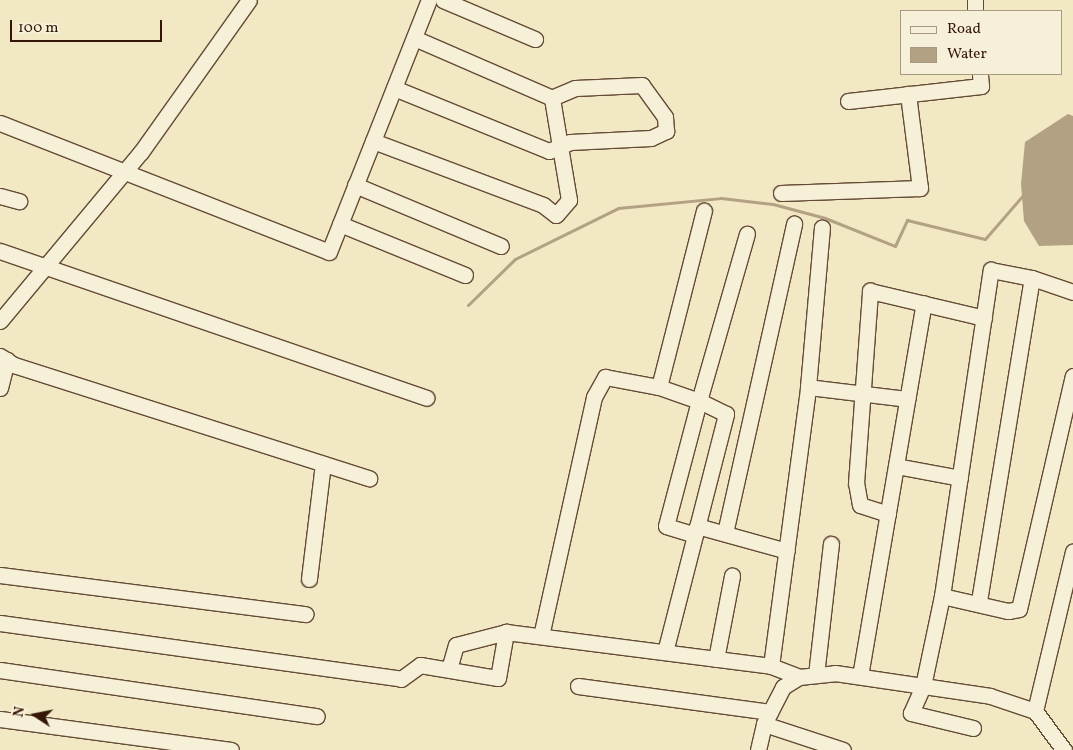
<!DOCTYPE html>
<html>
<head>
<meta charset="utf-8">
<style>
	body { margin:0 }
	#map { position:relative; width:1073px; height:750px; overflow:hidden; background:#f2e8c3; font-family:Vollkorn,serif }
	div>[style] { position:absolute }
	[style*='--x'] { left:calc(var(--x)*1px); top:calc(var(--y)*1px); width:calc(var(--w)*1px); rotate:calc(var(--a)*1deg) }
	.water>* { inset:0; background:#b2a183 }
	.stream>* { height:3px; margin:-1.5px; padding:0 1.5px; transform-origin:1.5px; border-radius:1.5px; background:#b2a183 }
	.roads { filter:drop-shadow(1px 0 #644b36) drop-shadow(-1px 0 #644b36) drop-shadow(0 1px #644b36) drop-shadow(0 -1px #644b36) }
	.minor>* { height:15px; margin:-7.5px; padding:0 7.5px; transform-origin:7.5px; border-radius:7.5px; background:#f7f0d8 }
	span { translate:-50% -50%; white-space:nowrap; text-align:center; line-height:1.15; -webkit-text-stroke:4px #f7f0d8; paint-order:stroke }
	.legend { position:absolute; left:900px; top:10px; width:162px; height:65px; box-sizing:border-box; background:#f7f0d8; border:1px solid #a99984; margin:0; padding:6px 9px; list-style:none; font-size:15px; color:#351707 }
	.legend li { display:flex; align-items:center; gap:10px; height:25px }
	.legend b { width:25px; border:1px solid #a99984 }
	.north { position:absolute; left:10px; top:690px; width:50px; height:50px; -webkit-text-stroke:4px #f7f0d8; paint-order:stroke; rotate:281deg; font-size:14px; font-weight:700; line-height:20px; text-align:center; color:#351707 }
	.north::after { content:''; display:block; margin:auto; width:18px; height:22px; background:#351707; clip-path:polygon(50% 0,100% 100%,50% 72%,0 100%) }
	.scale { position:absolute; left:10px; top:20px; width:152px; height:22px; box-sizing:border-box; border:2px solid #351707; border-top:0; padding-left:6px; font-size:15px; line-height:18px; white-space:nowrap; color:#351707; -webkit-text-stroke:4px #f7f0d8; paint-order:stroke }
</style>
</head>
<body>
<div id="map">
	<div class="water">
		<i style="clip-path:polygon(1068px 114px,1073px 116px,1073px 245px,1039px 246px,1024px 221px,1021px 184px,1025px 142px)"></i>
	</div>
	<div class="stream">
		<i style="--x:468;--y:305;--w:66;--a:-44.4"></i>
		<i style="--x:515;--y:259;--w:115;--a:-26.3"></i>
		<i style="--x:618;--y:208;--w:103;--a:-5.5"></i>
		<i style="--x:721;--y:198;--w:52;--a:6.6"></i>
		<i style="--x:773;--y:204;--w:54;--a:15.1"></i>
		<i style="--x:825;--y:218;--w:75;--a:21.8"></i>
		<i style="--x:895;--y:246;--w:29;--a:-65"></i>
		<i style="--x:907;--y:220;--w:80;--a:13.7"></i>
		<i style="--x:985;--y:239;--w:60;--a:-49.1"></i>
	</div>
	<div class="roads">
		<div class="minor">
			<i style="--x:443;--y:0;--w:100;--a:23"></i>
			<i style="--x:975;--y:0;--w:11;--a:90"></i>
			<i style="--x:394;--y:88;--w:167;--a:22.1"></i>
			<i style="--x:549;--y:151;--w:23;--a:-23"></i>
			<i style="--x:570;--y:142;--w:81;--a:-2.8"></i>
			<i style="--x:651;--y:138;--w:17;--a:-25"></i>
			<i style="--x:666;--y:131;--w:14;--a:-94"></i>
			<i style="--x:665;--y:117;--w:39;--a:-126"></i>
			<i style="--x:642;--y:85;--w:67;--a:177.4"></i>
			<i style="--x:575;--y:88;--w:25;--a:157"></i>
			<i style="--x:552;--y:98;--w:150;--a:-156.5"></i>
			<i style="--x:848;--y:101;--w:134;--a:-6.4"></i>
			<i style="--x:981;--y:86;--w:12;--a:-95"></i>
			<i style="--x:0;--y:123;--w:353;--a:21.4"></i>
			<i style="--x:329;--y:252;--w:271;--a:-68.4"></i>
			<i style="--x:373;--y:141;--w:182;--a:20.6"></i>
			<i style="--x:543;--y:205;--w:16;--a:38"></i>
			<i style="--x:556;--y:215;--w:20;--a:-49"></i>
			<i style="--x:569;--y:200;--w:103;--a:-99.5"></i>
			<i style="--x:355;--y:185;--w:158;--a:22.7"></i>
			<i style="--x:781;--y:193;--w:139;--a:-2.1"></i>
			<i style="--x:920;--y:188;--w:95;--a:-97.3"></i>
			<i style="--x:0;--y:196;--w:20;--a:15"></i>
			<i style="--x:340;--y:224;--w:135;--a:22.2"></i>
			<i style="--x:0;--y:251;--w:451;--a:19"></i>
			<i style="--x:0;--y:321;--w:220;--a:-50.2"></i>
			<i style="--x:141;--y:152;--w:186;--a:-54.6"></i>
			<i style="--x:0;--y:356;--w:17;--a:33"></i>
			<i style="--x:14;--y:365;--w:373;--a:17.7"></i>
			<i style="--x:659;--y:387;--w:182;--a:-75.7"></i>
			<i style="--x:808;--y:387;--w:100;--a:6.9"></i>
			<i style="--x:0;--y:388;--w:29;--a:-76"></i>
			<i style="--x:896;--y:466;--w:65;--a:10.6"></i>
			<i style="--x:888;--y:514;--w:29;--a:-162"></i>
			<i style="--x:860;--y:505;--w:22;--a:-100"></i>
			<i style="--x:856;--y:483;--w:193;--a:-85.8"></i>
			<i style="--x:870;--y:291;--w:117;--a:13.3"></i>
			<i style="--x:697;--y:526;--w:93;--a:15.5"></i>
			<i style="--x:725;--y:533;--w:317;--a:-77.4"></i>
			<i style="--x:0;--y:575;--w:308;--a:7.3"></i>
			<i style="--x:309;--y:579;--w:116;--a:-83.1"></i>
			<i style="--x:942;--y:596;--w:68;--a:12.8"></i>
			<i style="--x:1008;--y:611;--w:11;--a:-10"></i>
			<i style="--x:1019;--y:609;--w:239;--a:-77"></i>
			<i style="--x:979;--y:601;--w:327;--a:-80.7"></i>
			<i style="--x:0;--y:623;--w:405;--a:7.9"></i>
			<i style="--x:401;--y:679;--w:24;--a:-36"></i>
			<i style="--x:420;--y:665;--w:79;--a:9.5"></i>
			<i style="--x:498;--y:678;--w:47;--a:-80.1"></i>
			<i style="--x:541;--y:636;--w:245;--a:-77.5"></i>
			<i style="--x:594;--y:397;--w:23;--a:-61"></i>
			<i style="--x:605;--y:377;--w:55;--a:10.5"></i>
			<i style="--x:659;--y:387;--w:42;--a:19.3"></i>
			<i style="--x:699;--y:401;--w:129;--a:104.8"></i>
			<i style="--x:666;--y:526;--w:30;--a:17"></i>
			<i style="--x:665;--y:652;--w:246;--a:-75.6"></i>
			<i style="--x:726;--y:414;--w:30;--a:-154"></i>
			<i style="--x:699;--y:401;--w:174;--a:-74"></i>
			<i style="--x:716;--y:659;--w:85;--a:-79.1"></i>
			<i style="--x:771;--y:666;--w:281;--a:-82.4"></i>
			<i style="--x:808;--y:387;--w:160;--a:-85"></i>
			<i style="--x:449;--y:669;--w:25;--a:-74"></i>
			<i style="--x:456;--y:645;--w:52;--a:-14.6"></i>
			<i style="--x:506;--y:632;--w:267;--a:7.3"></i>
			<i style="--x:771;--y:666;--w:30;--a:21"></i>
			<i style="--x:0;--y:670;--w:320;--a:8.3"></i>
			<i style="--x:816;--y:675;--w:132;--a:-83.5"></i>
			<i style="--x:860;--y:676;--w:378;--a:-80.3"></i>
			<i style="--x:578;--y:686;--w:194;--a:7.7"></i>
			<i style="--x:1035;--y:711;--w:164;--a:-76.6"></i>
			<i style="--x:0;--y:719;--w:233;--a:7.6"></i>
			<i style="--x:764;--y:724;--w:83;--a:18.2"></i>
			<i style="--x:973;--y:728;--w:64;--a:-166.4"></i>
			<i style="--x:911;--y:713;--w:30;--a:-66"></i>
			<i style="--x:923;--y:686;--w:92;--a:-78.1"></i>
			<i style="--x:942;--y:596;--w:330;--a:-81.5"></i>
			<i style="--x:991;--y:270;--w:42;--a:11"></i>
			<i style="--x:1032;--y:278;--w:43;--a:18.9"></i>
			<i style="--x:758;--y:750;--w:27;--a:-77"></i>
			<i style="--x:764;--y:724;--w:42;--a:-62.8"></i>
			<i style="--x:783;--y:687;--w:19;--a:-32"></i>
			<i style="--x:799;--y:677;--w:36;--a:-6"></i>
			<i style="--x:835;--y:673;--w:157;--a:8.4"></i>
			<i style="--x:990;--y:696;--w:47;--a:18.4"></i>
			<i style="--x:1035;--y:711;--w:49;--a:53.4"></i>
		</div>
	</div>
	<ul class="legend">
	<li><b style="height:6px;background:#f7f0d8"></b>Road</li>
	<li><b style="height:14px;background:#b2a183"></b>Water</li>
	</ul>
	<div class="north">N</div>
	<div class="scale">100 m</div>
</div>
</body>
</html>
